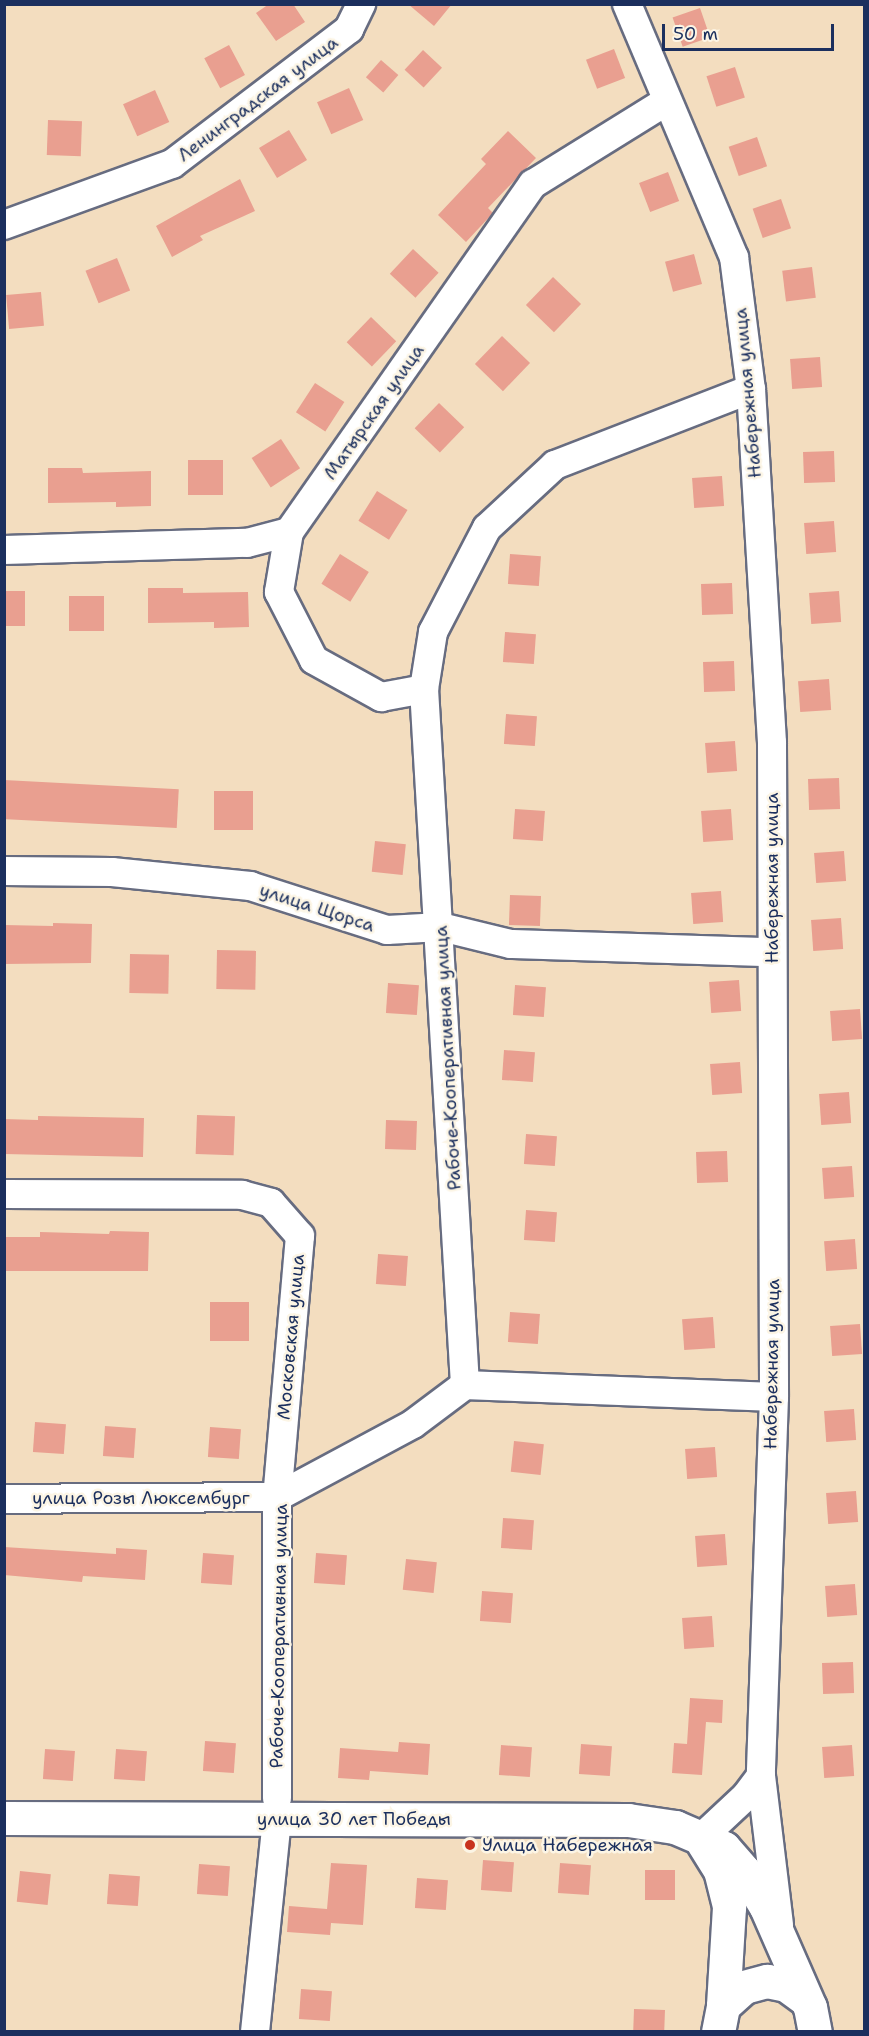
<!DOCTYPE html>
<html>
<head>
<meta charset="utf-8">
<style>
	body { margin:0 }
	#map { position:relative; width:869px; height:2036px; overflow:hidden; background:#f3ddbf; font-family:"Shantell Sans",sans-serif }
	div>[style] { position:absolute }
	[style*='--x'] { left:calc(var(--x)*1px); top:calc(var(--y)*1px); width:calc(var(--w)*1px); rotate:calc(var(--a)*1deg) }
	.building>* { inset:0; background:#e99f90; transform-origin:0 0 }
	.roads { filter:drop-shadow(2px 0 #676c80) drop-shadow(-2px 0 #676c80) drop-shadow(0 2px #676c80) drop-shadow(0 -2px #676c80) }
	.minor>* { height:28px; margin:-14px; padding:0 14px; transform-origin:14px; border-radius:14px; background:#fff }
	.secondary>* { height:33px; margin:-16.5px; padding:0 16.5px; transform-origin:16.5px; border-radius:16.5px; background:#fff }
	.dots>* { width:16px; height:16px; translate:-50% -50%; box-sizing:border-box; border:3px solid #fcf5e5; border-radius:50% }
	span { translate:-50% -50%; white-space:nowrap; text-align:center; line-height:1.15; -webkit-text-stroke:5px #fcf5e5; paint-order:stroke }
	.street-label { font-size:18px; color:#1b2f5e }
	.poi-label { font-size:18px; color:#1b2f5e }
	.left { translate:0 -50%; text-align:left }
	.frame { position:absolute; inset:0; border:6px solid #1b2f5e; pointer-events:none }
	.scale { position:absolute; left:662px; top:24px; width:172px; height:27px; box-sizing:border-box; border:3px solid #1b2f5e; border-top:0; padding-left:8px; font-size:18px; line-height:21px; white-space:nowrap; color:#1b2f5e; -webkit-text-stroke:4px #fcf5e5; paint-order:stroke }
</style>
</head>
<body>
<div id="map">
	<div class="building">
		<i style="clip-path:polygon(269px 4px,293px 4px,305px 22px,276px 41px,256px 13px)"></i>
		<i style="clip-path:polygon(408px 4px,452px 4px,434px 26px)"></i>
		<i style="left:700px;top:8px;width:31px;height:29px;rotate:71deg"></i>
		<i style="left:229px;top:45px;width:34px;height:28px;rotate:62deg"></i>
		<i style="left:614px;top:49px;width:31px;height:30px;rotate:69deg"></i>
		<i style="left:423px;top:50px;width:26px;height:27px;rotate:43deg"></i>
		<i style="left:381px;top:60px;width:23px;height:23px;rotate:41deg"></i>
		<i style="left:735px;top:67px;width:32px;height:30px;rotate:72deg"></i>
		<i style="left:349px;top:88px;width:35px;height:35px;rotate:66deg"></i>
		<i style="left:155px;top:90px;width:35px;height:35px;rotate:66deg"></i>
		<i style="left:48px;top:120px;width:34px;height:35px;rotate:2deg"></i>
		<i style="left:289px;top:130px;width:35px;height:35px;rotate:59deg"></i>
		<i style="clip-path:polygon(508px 131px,536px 158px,488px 208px,493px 213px,466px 242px,438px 215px,486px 164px,481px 159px)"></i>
		<i style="left:757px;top:137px;width:31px;height:30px;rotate:71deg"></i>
		<i style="left:668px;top:172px;width:31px;height:31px;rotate:69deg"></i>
		<i style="clip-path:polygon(240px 179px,255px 211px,200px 236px,203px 240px,172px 257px,156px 226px)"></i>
		<i style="left:781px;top:199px;width:31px;height:30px;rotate:71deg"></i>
		<i style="left:413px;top:249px;width:35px;height:34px;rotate:43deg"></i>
		<i style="left:694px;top:254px;width:31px;height:30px;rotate:75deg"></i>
		<i style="left:117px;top:258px;width:35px;height:34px;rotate:68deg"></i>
		<i style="left:812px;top:267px;width:31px;height:30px;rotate:83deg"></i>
		<i style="left:553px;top:277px;width:39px;height:39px;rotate:44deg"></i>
		<i style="left:41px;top:292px;width:34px;height:35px;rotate:85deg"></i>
		<i style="left:371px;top:317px;width:35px;height:35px;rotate:44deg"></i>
		<i style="left:502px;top:336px;width:39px;height:39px;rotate:44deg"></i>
		<i style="left:820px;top:357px;width:30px;height:30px;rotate:86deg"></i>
		<i style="left:315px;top:383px;width:35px;height:35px;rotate:33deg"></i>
		<i style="left:439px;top:403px;width:35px;height:35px;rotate:44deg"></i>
		<i style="left:281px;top:439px;width:35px;height:35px;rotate:57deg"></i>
		<i style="left:834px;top:451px;width:31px;height:31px;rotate:88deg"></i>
		<i style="left:188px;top:460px;width:35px;height:35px"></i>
		<i style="clip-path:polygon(48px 468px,82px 468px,83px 473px,151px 471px,151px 506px,116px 507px,116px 502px,48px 503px)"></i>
		<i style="left:722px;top:476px;width:30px;height:30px;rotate:86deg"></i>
		<i style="left:377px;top:491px;width:36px;height:35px;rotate:32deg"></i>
		<i style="left:834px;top:521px;width:31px;height:30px;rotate:86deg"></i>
		<i style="left:340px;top:554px;width:34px;height:35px;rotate:32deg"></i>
		<i style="left:510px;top:554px;width:31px;height:30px;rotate:4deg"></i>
		<i style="left:732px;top:583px;width:31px;height:31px;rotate:88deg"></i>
		<i style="clip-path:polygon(148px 588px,183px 588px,183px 593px,248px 592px,249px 627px,214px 628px,214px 622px,148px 623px)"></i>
		<i style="left:4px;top:591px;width:21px;height:35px"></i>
		<i style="left:839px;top:591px;width:31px;height:30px;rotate:86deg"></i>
		<i style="left:104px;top:596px;width:35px;height:35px;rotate:90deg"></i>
		<i style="left:505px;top:632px;width:31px;height:30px;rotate:4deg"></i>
		<i style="left:734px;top:661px;width:30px;height:31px;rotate:88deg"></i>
		<i style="left:829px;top:679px;width:31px;height:31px;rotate:86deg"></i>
		<i style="left:506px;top:714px;width:31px;height:30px;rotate:4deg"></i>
		<i style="left:735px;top:741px;width:30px;height:30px;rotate:86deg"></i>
		<i style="left:839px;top:778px;width:31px;height:31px;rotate:88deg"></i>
		<i style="left:4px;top:780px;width:175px;height:39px;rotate:3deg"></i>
		<i style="left:214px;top:791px;width:39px;height:39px"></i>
		<i style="left:515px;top:809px;width:30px;height:30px;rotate:4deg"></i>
		<i style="left:731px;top:809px;width:31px;height:30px;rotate:86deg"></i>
		<i style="left:375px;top:841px;width:31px;height:31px;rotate:6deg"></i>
		<i style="left:844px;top:851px;width:30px;height:30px;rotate:86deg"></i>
		<i style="left:721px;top:891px;width:31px;height:30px;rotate:86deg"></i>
		<i style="left:510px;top:895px;width:31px;height:30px;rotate:2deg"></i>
		<i style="left:841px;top:918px;width:31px;height:30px;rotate:86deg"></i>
		<i style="clip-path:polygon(53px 923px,92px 924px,91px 963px,4px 964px,4px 925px,53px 926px)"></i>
		<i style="left:217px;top:950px;width:39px;height:39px;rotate:1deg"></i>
		<i style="left:130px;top:954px;width:39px;height:39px;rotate:1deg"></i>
		<i style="left:739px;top:980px;width:31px;height:30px;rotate:86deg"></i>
		<i style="left:388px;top:983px;width:31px;height:30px;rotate:4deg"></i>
		<i style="left:515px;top:985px;width:31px;height:30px;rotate:4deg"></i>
		<i style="left:860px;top:1009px;width:30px;height:30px;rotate:86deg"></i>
		<i style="left:504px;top:1050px;width:31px;height:30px;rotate:4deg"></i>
		<i style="left:740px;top:1062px;width:31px;height:30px;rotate:86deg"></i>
		<i style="left:849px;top:1092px;width:31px;height:30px;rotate:86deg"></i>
		<i style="left:197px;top:1115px;width:38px;height:39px;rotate:2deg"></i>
		<i style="clip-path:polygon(38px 1116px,144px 1118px,143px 1157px,4px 1154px,4px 1119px,38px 1120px)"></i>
		<i style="left:386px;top:1120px;width:31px;height:29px;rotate:2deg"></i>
		<i style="left:526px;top:1134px;width:31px;height:30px;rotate:4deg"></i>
		<i style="left:727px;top:1151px;width:31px;height:31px;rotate:88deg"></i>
		<i style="left:852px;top:1166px;width:31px;height:30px;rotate:86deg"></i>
		<i style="left:526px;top:1210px;width:31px;height:30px;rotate:4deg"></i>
		<i style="clip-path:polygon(110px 1231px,149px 1232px,148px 1271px,4px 1271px,4px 1237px,40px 1237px,40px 1232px,109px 1234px)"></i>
		<i style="left:855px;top:1239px;width:30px;height:31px;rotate:86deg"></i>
		<i style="left:378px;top:1254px;width:30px;height:30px;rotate:4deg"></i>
		<i style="left:210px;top:1302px;width:39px;height:39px"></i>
		<i style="left:510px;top:1312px;width:30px;height:30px;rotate:4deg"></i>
		<i style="left:713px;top:1317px;width:31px;height:31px;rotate:86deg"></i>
		<i style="left:860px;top:1324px;width:30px;height:30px;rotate:86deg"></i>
		<i style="left:854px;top:1409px;width:31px;height:30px;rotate:86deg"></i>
		<i style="left:35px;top:1422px;width:31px;height:30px;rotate:4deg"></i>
		<i style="left:105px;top:1426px;width:31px;height:30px;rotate:4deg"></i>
		<i style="left:210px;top:1427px;width:31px;height:30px;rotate:4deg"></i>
		<i style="left:514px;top:1441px;width:30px;height:31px;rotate:6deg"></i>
		<i style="left:715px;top:1447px;width:30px;height:30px;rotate:86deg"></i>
		<i style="left:856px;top:1491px;width:31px;height:30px;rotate:86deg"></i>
		<i style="left:503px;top:1518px;width:31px;height:30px;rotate:4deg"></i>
		<i style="left:725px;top:1534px;width:31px;height:30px;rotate:86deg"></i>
		<i style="clip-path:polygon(4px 1547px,116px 1554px,116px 1548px,147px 1550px,145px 1580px,83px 1576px,82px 1582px,4px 1575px)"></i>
		<i style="left:203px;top:1553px;width:31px;height:30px;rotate:4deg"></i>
		<i style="left:316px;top:1553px;width:31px;height:30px;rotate:4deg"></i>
		<i style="left:406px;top:1559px;width:31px;height:31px;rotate:6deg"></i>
		<i style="left:855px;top:1584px;width:31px;height:30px;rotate:86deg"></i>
		<i style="left:482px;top:1591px;width:31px;height:30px;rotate:4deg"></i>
		<i style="left:712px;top:1616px;width:31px;height:30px;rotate:86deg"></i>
		<i style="left:853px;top:1662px;width:31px;height:31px;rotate:88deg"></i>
		<i style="clip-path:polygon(690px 1698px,723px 1700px,722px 1723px,706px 1722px,702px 1775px,672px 1773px,674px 1743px,687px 1744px)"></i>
		<i style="left:205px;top:1741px;width:31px;height:30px;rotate:4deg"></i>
		<i style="clip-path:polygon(399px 1742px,430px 1744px,428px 1775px,370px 1771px,369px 1780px,338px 1778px,340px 1748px,398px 1752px)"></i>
		<i style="left:581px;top:1744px;width:31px;height:30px;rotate:4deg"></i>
		<i style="left:501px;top:1745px;width:31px;height:30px;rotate:4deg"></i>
		<i style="left:852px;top:1745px;width:31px;height:30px;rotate:86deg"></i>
		<i style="left:45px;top:1749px;width:30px;height:30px;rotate:4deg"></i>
		<i style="left:116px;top:1749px;width:31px;height:30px;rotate:4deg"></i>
		<i style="left:483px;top:1860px;width:31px;height:30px;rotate:4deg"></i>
		<i style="clip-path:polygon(331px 1863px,367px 1865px,363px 1925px,331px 1923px,330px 1935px,287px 1932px,289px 1906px,327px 1909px)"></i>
		<i style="left:560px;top:1863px;width:31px;height:30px;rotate:4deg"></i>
		<i style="left:199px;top:1864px;width:31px;height:30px;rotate:4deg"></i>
		<i style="left:645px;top:1870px;width:30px;height:30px"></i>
		<i style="left:20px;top:1871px;width:31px;height:31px;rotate:6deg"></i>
		<i style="left:109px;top:1874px;width:31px;height:30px;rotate:4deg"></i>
		<i style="left:417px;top:1878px;width:31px;height:30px;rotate:4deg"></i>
		<i style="left:301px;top:1989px;width:31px;height:30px;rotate:4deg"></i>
		<i style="left:634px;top:2009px;width:31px;height:22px;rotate:2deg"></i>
	</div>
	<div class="roads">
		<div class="minor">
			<i style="--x:627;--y:4;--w:275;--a:67.1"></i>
			<i style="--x:734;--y:257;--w:133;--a:82.7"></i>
			<i style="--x:751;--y:389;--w:355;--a:86.6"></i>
			<i style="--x:772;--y:743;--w:654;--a:89.82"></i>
			<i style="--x:774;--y:1397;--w:379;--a:92"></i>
			<i style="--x:761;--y:1776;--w:150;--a:83.1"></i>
			<i style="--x:4;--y:225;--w:179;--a:-20"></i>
			<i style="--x:172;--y:164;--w:223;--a:-37.3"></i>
			<i style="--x:349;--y:29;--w:28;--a:-64"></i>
			<i style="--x:289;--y:532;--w:61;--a:99.5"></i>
			<i style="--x:279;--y:592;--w:76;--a:62.8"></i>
			<i style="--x:314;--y:660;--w:77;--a:28.9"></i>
			<i style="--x:381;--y:697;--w:44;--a:-10.5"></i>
			<i style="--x:4;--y:550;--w:243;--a:-1.7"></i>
			<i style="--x:247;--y:543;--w:43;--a:-14.7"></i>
			<i style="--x:289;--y:532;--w:425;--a:-55"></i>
			<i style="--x:533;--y:184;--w:155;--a:-31.8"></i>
			<i style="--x:4;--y:871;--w:108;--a:0.5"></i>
			<i style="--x:112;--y:872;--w:139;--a:5.8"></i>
			<i style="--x:250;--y:886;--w:144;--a:17.8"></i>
			<i style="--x:387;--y:930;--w:54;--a:-3.2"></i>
			<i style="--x:441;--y:927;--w:72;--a:13.7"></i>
			<i style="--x:511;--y:944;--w:261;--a:1.8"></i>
			<i style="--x:4;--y:1194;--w:238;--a:0.2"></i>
			<i style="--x:242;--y:1195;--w:30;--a:15"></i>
			<i style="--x:271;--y:1203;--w:44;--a:48.7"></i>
			<i style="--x:300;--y:1236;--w:262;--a:95"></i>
			<i style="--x:277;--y:1497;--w:273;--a:179.6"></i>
			<i style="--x:465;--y:1385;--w:309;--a:2.2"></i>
			<i style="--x:277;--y:1798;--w:301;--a:-90"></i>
			<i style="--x:277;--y:1497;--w:154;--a:-28.2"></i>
			<i style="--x:413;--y:1424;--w:65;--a:-36.9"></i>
			<i style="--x:465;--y:1385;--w:697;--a:-93.37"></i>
			<i style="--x:424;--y:689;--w:58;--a:-81"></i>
			<i style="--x:433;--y:632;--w:117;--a:-62.6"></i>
			<i style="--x:487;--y:528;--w:93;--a:-42.8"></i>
			<i style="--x:555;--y:465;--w:210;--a:-21.2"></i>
			<i style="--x:700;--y:1839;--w:63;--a:-43.1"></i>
			<i style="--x:746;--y:1796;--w:25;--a:-53"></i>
			<i style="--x:255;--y:2032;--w:215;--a:-84.1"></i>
		</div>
		<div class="secondary">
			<i style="--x:4;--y:1818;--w:624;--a:0.18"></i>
			<i style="--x:628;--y:1820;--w:48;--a:8.5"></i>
			<i style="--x:675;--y:1827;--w:53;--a:23.2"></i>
			<i style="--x:724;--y:1848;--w:30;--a:49"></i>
			<i style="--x:744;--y:1871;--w:42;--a:58.6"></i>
			<i style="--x:766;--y:1907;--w:109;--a:66.3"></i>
			<i style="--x:810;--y:2007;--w:25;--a:79"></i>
			<i style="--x:703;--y:1843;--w:32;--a:58"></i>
			<i style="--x:720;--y:1870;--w:38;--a:76"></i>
			<i style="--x:729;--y:1907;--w:99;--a:93.5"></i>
			<i style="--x:718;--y:2032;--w:26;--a:-79"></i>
			<i style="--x:723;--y:2006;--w:28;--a:-42"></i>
			<i style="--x:744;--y:1987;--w:24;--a:-15"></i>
			<i style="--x:767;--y:1981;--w:19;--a:12"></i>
			<i style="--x:786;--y:1985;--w:22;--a:36"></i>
		</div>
	</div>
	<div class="dots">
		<i style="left:470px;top:1845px;background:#c8321e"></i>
	</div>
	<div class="street-label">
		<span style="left:258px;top:99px;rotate:-37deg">Ленинградская улица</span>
		<span style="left:748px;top:393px;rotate:-95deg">Набережная улица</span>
		<span style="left:374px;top:412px;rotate:-55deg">Матырская улица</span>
		<span style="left:772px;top:878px;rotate:-90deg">Набережная улица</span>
		<span style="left:317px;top:908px;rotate:18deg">улица Щорса</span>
		<span style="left:448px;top:1058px;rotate:-93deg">Рабоче-Кооперативная улица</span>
		<span style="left:291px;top:1337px;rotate:-85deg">Московская улица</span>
		<span style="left:772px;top:1364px;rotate:-89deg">Набережная улица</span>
		<span style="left:141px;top:1498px">улица Розы Люксембург</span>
		<span style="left:279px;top:1636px;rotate:-89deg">Рабоче-Кооперативная улица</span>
		<span style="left:354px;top:1819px">улица 30 лет Победы</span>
	</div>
	<div class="poi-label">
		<span class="left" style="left:482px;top:1845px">Улица Набережная</span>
	</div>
	<div class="frame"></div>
	<div class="scale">50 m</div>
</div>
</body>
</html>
